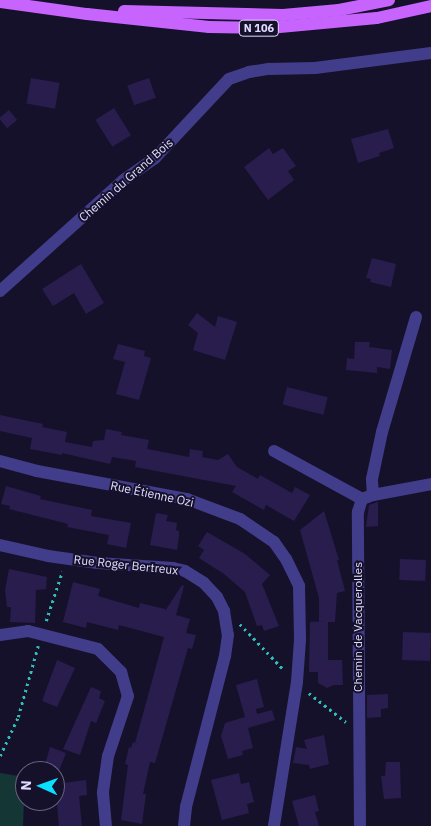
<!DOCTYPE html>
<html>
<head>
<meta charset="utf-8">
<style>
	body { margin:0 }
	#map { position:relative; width:431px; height:826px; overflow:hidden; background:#16112b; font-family:"IBM Plex Sans",sans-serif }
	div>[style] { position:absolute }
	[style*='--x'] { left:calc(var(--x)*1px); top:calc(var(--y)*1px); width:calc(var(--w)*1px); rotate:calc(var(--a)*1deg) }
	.green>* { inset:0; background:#143635 }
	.building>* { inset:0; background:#281d4c; transform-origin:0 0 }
	.path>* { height:2.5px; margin-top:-1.25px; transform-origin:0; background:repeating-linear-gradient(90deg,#31beb8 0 2.5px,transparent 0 6.5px) }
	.minor>* { height:12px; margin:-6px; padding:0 6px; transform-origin:6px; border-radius:6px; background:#423d8a }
	.major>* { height:12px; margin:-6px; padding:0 6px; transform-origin:6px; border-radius:6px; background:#c864fe }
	span { translate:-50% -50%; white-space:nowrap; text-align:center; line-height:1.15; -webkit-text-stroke:4px #16112b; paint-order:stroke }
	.shield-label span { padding:1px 4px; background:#16112b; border:1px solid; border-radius:4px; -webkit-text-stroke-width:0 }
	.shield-label { font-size:11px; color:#e1dcff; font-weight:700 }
	.street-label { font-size:12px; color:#e1dcff }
	.north { position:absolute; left:15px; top:761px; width:50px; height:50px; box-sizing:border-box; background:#16112b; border:1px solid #676280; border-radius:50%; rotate:272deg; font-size:14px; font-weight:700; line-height:20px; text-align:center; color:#e1dcff }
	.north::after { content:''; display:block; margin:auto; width:18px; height:22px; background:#09e0fe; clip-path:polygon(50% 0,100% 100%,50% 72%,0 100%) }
</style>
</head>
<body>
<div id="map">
	<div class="green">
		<i style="clip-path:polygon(0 773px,25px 777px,23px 826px,0 826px)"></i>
	</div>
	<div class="building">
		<i style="left:31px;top:78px;width:29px;height:26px;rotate:10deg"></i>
		<i style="left:149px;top:78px;width:21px;height:23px;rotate:71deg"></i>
		<i style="left:114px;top:108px;width:32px;height:22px;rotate:58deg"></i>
		<i style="left:9px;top:110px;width:13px;height:13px;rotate:51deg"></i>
		<i style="clip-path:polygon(388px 129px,394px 148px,379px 153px,380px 156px,358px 163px,351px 139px)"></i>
		<i style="clip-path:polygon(269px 148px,273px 154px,283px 148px,296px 166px,288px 171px,294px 180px,268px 200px,244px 167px)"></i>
		<i style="clip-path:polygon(372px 258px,396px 264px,391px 287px,370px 282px,371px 279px,366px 278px)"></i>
		<i style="clip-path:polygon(81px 264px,104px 303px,86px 314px,74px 293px,53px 306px,42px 289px)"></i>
		<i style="clip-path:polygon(197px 313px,215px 327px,218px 316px,237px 322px,225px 360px,193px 350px,198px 333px,188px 325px)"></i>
		<i style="clip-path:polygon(355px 342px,370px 342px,369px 347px,392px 350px,390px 369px,377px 367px,377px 373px,346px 370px,347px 358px,354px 359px)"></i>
		<i style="clip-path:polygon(118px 344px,145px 351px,144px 356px,151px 358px,139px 400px,116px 394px,125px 362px,113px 359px)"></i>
		<i style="left:287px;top:387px;width:42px;height:18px;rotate:14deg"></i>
		<i style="clip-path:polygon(0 415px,43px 424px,42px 427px,67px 432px,65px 442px,92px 447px,93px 441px,104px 440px,106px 429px,122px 432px,121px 435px,149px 440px,147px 449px,189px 457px,190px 449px,203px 451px,202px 457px,218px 460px,228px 454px,237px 467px,258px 479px,260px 475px,292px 493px,295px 487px,310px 495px,294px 521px,266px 505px,264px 510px,232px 492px,236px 486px,135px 467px,136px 461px,112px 457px,110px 464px,62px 453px,62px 455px,30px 449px,32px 438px,0 431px)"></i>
		<i style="clip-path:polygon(6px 486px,41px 496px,40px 499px,92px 510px,91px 516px,131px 523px,126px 548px,107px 544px,109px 535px,67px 527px,68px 524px,9px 509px,10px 506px,1px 504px)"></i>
		<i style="clip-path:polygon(378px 502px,378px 526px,366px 527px,369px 505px)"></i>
		<i style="clip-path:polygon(324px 511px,339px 560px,337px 560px,345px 591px,337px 593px,335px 622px,328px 622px,328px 660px,342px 660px,343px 685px,334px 685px,327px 688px,318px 683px,318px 672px,309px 672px,310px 622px,324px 621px,319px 621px,319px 598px,300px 530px)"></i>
		<i style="clip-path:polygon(156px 513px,168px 515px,166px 521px,177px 523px,176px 530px,179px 531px,179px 536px,177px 550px,150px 545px)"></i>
		<i style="clip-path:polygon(207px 532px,245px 554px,270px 575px,262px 584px,279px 626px,264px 631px,262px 625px,257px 626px,245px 592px,224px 574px,199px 558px,204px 550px,198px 546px)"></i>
		<i style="left:400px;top:559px;width:26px;height:21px;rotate:2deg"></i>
		<i style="clip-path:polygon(9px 569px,47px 577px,46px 589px,36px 590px,35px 623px,10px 622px,11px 607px,7px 607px,5px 590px)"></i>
		<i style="clip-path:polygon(73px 582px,100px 589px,98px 596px,139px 608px,140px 603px,165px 609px,165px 611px,182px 585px,184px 586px,176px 615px,190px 619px,186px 633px,196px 635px,192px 649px,188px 648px,155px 763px,150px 762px,143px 794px,146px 794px,142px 824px,121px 820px,128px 765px,125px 764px,129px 747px,131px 748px,133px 742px,135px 743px,164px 637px,119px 625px,118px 630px,87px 622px,86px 628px,63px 622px)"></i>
		<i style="left:403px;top:632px;width:28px;height:28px;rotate:2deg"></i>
		<i style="clip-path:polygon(57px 660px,75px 668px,57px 707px,42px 701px)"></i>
		<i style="clip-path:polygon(257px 679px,264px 707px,256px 709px,257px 714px,272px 710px,275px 720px,248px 728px,253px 748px,242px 751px,243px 755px,228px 759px,221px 736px,225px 723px,245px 717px,236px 685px)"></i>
		<i style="clip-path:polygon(91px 687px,101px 691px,99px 698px,105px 701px,96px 723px,91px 721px,80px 755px,63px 749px)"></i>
		<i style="clip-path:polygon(388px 694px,388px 708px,381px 709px,381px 717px,367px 718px,367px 695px)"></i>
		<i style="clip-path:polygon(324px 735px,329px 764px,310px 769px,309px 765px,293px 763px,296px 747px,307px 749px,304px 740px)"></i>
		<i style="clip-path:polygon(50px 747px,66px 753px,59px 771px,47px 771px,46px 761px)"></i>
		<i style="clip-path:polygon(386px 762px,400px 762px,401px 798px,384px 799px,381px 776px,385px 776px)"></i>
		<i style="clip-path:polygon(239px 773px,241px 784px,249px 782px,254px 802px,247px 804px,249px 813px,222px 820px,211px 780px)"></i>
		<i style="clip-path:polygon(86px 780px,87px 795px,79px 796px,82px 826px,59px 826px,57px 805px,55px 805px,55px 784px)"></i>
		<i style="clip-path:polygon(315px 795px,319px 811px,315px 812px,319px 826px,299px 826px,292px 801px)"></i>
	</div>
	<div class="path">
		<i style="--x:46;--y:621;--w:52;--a:-71.9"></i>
		<i style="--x:240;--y:624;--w:65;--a:46.2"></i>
		<i style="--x:309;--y:693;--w:47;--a:38.1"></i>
		<i style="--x:0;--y:756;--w:43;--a:-65.2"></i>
		<i style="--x:18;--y:717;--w:74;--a:-74.3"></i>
	</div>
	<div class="minor">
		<i style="--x:0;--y:291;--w:168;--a:-41.9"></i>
		<i style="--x:125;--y:179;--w:37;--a:-35"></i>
		<i style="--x:155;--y:158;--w:108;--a:-46.9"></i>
		<i style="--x:229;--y:79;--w:21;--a:-19"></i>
		<i style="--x:249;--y:72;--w:20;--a:-9"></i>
		<i style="--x:269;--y:69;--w:46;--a:-1.2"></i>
		<i style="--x:315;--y:68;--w:117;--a:-7.4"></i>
		<i style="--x:274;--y:451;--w:100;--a:28.6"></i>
		<i style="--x:0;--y:461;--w:38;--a:15"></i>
		<i style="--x:37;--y:471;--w:153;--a:10.6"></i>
		<i style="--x:187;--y:499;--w:57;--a:20.7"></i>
		<i style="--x:240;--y:519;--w:41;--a:34.1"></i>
		<i style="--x:274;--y:542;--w:21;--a:55"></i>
		<i style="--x:286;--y:559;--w:30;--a:64"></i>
		<i style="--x:299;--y:586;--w:54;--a:88.9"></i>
		<i style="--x:300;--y:640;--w:42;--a:94.1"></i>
		<i style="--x:297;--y:682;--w:146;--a:99.1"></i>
		<i style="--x:373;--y:495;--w:16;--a:-94"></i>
		<i style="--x:372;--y:479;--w:48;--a:-78"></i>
		<i style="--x:382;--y:432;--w:120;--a:-73.5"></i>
		<i style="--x:0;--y:545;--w:49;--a:12.9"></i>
		<i style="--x:48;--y:556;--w:50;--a:8"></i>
		<i style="--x:98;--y:563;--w:75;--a:3.8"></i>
		<i style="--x:173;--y:568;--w:12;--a:14"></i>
		<i style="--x:185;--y:571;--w:22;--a:32"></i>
		<i style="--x:204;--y:583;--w:19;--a:47"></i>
		<i style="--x:217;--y:597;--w:16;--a:63"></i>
		<i style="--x:224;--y:611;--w:24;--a:81"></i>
		<i style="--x:228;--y:635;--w:21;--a:98"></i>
		<i style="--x:225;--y:656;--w:156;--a:104.5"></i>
		<i style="--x:186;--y:807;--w:19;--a:96"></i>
		<i style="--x:0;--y:635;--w:28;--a:-8"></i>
		<i style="--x:28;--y:631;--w:72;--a:14.4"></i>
		<i style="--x:98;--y:649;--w:33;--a:45"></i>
		<i style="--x:121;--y:672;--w:25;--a:74"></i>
		<i style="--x:128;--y:696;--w:63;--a:108.4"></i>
		<i style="--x:108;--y:756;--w:37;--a:98"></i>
		<i style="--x:103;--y:793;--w:33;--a:85"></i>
		<i style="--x:360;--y:826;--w:314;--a:-90.4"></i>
		<i style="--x:358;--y:512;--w:14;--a:-73"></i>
		<i style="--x:362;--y:499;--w:12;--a:-20"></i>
		<i style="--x:373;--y:495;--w:59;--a:-10.7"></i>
	</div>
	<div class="major">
		<i style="--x:0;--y:2;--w:88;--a:7.9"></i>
		<i style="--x:87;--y:14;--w:123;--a:6.1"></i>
		<i style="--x:209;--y:27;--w:60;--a:1"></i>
		<i style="--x:269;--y:28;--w:108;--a:-5.3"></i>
		<i style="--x:377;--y:18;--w:55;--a:-12.5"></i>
		<i style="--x:124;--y:11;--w:159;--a:1.4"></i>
		<i style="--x:283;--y:15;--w:56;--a:-5.1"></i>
		<i style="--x:339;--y:10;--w:51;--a:-11.3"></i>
	</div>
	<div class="shield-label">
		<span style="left:259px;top:28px">N 106</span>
	</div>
	<div class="street-label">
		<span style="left:126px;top:180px;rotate:-41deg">Chemin du Grand Bois</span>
		<span style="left:152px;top:494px;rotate:12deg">Rue Étienne Ozi</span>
		<span style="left:126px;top:565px;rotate:6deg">Rue Roger Bertreux</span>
		<span style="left:358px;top:627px;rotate:-90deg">Chemin de Vacquerolles</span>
	</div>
	<div class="north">N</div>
</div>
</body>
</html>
